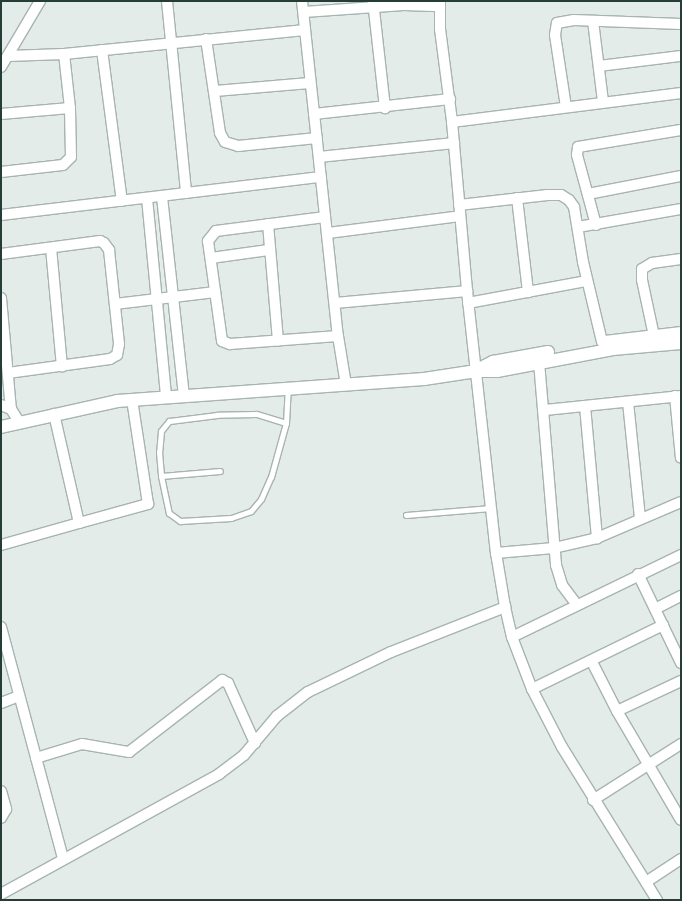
<!DOCTYPE html>
<html>
<head>
<meta charset="utf-8">
<style>
	body { margin:0 }
	#map { position:relative; width:682px; height:901px; overflow:hidden; background:#e4ecea; font-family:Figtree,sans-serif }
	div>[style] { position:absolute }
	[style*='--x'] { left:calc(var(--x)*1px); top:calc(var(--y)*1px); width:calc(var(--w)*1px); rotate:calc(var(--a)*1deg) }
	.roads { filter:drop-shadow(1px 0 #a7b4b1) drop-shadow(-1px 0 #a7b4b1) drop-shadow(0 1px #a7b4b1) drop-shadow(0 -1px #a7b4b1) }
	.lane>* { height:5px; margin:-2.5px; padding:0 2.5px; transform-origin:2.5px; border-radius:2.5px; background:#fff }
	.street>* { height:10px; margin:-5px; padding:0 5px; transform-origin:5px; border-radius:5px; background:#fff }
	.secondary>* { height:12px; margin:-6px; padding:0 6px; transform-origin:6px; border-radius:6px; background:#fff }
	span { translate:-50% -50%; white-space:nowrap; text-align:center; line-height:1.15; -webkit-text-stroke:3px #f5f9f7; paint-order:stroke }
	.frame { position:absolute; inset:0; border:2px solid #253c39; pointer-events:none }
</style>
</head>
<body>
<div id="map">
	<div class="roads">
		<div class="lane">
			<i style="--x:286;--y:423;--w:31;--a:-163"></i>
			<i style="--x:256;--y:414;--w:39;--a:179"></i>
			<i style="--x:217;--y:415;--w:48;--a:172.9"></i>
			<i style="--x:169;--y:421;--w:13;--a:129"></i>
			<i style="--x:161;--y:431;--w:21;--a:95"></i>
			<i style="--x:159;--y:452;--w:24;--a:85"></i>
			<i style="--x:161;--y:476;--w:38;--a:78"></i>
			<i style="--x:169;--y:513;--w:14;--a:36"></i>
			<i style="--x:180;--y:521;--w:51;--a:-3.4"></i>
			<i style="--x:231;--y:518;--w:21;--a:-19"></i>
			<i style="--x:251;--y:511;--w:16;--a:-50"></i>
			<i style="--x:261;--y:499;--w:24;--a:-66"></i>
			<i style="--x:271;--y:477;--w:56;--a:-74.5"></i>
			<i style="--x:286;--y:423;--w:33;--a:-87"></i>
			<i style="--x:161;--y:476;--w:59;--a:-4.8"></i>
			<i style="--x:406;--y:515;--w:85;--a:-4.7"></i>
		</div>
		<div class="street">
			<i style="--x:167;--y:1;--w:193;--a:84.3"></i>
			<i style="--x:302;--y:1;--w:337;--a:83.9"></i>
			<i style="--x:338;--y:336;--w:50;--a:80.7"></i>
			<i style="--x:373;--y:1;--w:108;--a:83.6"></i>
			<i style="--x:440;--y:1;--w:28;--a:90"></i>
			<i style="--x:440;--y:29;--w:94;--a:82.6"></i>
			<i style="--x:452;--y:122;--w:170;--a:84.9"></i>
			<i style="--x:467;--y:291;--w:264;--a:83.7"></i>
			<i style="--x:496;--y:553;--w:55;--a:80.5"></i>
			<i style="--x:505;--y:607;--w:31;--a:77"></i>
			<i style="--x:512;--y:637;--w:56;--a:69"></i>
			<i style="--x:532;--y:689;--w:65;--a:62.7"></i>
			<i style="--x:562;--y:747;--w:180;--a:58.2"></i>
			<i style="--x:304;--y:12;--w:100;--a:-4"></i>
			<i style="--x:404;--y:5;--w:36;--a:2"></i>
			<i style="--x:593;--y:21;--w:81;--a:82.9"></i>
			<i style="--x:206;--y:39;--w:95;--a:81.5"></i>
			<i style="--x:220;--y:133;--w:10;--a:61"></i>
			<i style="--x:225;--y:142;--w:14;--a:17"></i>
			<i style="--x:238;--y:146;--w:79;--a:-5.8"></i>
			<i style="--x:102;--y:50;--w:152;--a:82.5"></i>
			<i style="--x:8;--y:56;--w:56;--a:-2"></i>
			<i style="--x:64;--y:54;--w:242;--a:-5.7"></i>
			<i style="--x:599;--y:66;--w:83;--a:-7"></i>
			<i style="--x:1;--y:67;--w:77;--a:-59.4"></i>
			<i style="--x:215;--y:91;--w:95;--a:-4.8"></i>
			<i style="--x:566;--y:107;--w:73;--a:-98.7"></i>
			<i style="--x:555;--y:35;--w:12;--a:-81"></i>
			<i style="--x:557;--y:23;--w:17;--a:-10"></i>
			<i style="--x:574;--y:20;--w:107;--a:2.1"></i>
			<i style="--x:1;--y:114;--w:69;--a:-5"></i>
			<i style="--x:314;--y:114;--w:137;--a:-6.3"></i>
			<i style="--x:452;--y:122;--w:231;--a:-7.2"></i>
			<i style="--x:319;--y:157;--w:136;--a:-5.9"></i>
			<i style="--x:1;--y:172;--w:62;--a:-6.4"></i>
			<i style="--x:63;--y:165;--w:11;--a:-45"></i>
			<i style="--x:71;--y:157;--w:49;--a:-91.2"></i>
			<i style="--x:70;--y:108;--w:54;--a:-96.3"></i>
			<i style="--x:588;--y:194;--w:95;--a:-11"></i>
			<i style="--x:162;--y:197;--w:199;--a:83.7"></i>
			<i style="--x:147;--y:198;--w:199;--a:84.5"></i>
			<i style="--x:517;--y:198;--w:95;--a:83.3"></i>
			<i style="--x:459;--y:205;--w:89;--a:-6.5"></i>
			<i style="--x:547;--y:195;--w:14;--a:0"></i>
			<i style="--x:561;--y:195;--w:9;--a:32"></i>
			<i style="--x:569;--y:200;--w:9;--a:54"></i>
			<i style="--x:574;--y:207;--w:56;--a:80.7"></i>
			<i style="--x:583;--y:262;--w:82;--a:76.6"></i>
			<i style="--x:1;--y:215;--w:322;--a:-6.8"></i>
			<i style="--x:325;--y:217;--w:110;--a:172.7"></i>
			<i style="--x:216;--y:231;--w:13;--a:129"></i>
			<i style="--x:208;--y:241;--w:101;--a:82"></i>
			<i style="--x:222;--y:341;--w:9;--a:21"></i>
			<i style="--x:230;--y:344;--w:108;--a:-4.2"></i>
			<i style="--x:268;--y:224;--w:117;--a:85.1"></i>
			<i style="--x:596;--y:225;--w:73;--a:-105.2"></i>
			<i style="--x:577;--y:155;--w:8;--a:-83"></i>
			<i style="--x:578;--y:147;--w:104;--a:-9.4"></i>
			<i style="--x:578;--y:227;--w:105;--a:-9.9"></i>
			<i style="--x:328;--y:233;--w:133;--a:-7.3"></i>
			<i style="--x:51;--y:248;--w:119;--a:84.7"></i>
			<i style="--x:1;--y:254;--w:100;--a:-7.5"></i>
			<i style="--x:100;--y:241;--w:4;--a:27"></i>
			<i style="--x:104;--y:243;--w:9;--a:54"></i>
			<i style="--x:109;--y:250;--w:95;--a:83.9"></i>
			<i style="--x:119;--y:344;--w:11;--a:100"></i>
			<i style="--x:117;--y:355;--w:8;--a:150"></i>
			<i style="--x:110;--y:359;--w:103;--a:172.2"></i>
			<i style="--x:211;--y:258;--w:58;--a:-8"></i>
			<i style="--x:1;--y:298;--w:111;--a:84.9"></i>
			<i style="--x:335;--y:303;--w:133;--a:-5.2"></i>
			<i style="--x:468;--y:303;--w:121;--a:-10.5"></i>
			<i style="--x:115;--y:304;--w:101;--a:-6.8"></i>
			<i style="--x:654;--y:336;--w:57;--a:-102.1"></i>
			<i style="--x:642;--y:280;--w:11;--a:-90"></i>
			<i style="--x:642;--y:269;--w:12;--a:-31"></i>
			<i style="--x:652;--y:263;--w:29;--a:-8"></i>
			<i style="--x:539;--y:362;--w:204;--a:85.2"></i>
			<i style="--x:556;--y:565;--w:21;--a:73"></i>
			<i style="--x:562;--y:585;--w:25;--a:53"></i>
			<i style="--x:675;--y:396;--w:62;--a:84.5"></i>
			<i style="--x:628;--y:402;--w:117;--a:84.1"></i>
			<i style="--x:1;--y:405;--w:11;--a:22"></i>
			<i style="--x:11;--y:409;--w:15;--a:58"></i>
			<i style="--x:585;--y:406;--w:133;--a:84.8"></i>
			<i style="--x:545;--y:410;--w:137;--a:-5.9"></i>
			<i style="--x:79;--y:523;--w:72;--a:-15.4"></i>
			<i style="--x:148;--y:504;--w:106;--a:-98.7"></i>
			<i style="--x:1;--y:545;--w:81;--a:-15.8"></i>
			<i style="--x:79;--y:523;--w:112;--a:-102.9"></i>
			<i style="--x:496;--y:553;--w:58;--a:-4.9"></i>
			<i style="--x:554;--y:548;--w:44;--a:-13.1"></i>
			<i style="--x:597;--y:538;--w:91;--a:-23.2"></i>
			<i style="--x:638;--y:574;--w:99;--a:64.2"></i>
			<i style="--x:655;--y:609;--w:29;--a:-27"></i>
			<i style="--x:1;--y:627;--w:240;--a:75"></i>
			<i style="--x:512;--y:637;--w:188;--a:-25.9"></i>
			<i style="--x:592;--y:662;--w:55;--a:63"></i>
			<i style="--x:617;--y:711;--w:126;--a:59.6"></i>
			<i style="--x:532;--y:689;--w:146;--a:-26"></i>
			<i style="--x:1;--y:703;--w:19;--a:-21"></i>
			<i style="--x:617;--y:711;--w:71;--a:-25.1"></i>
			<i style="--x:36;--y:758;--w:48;--a:-16.9"></i>
			<i style="--x:82;--y:744;--w:48;--a:9.7"></i>
			<i style="--x:129;--y:752;--w:118;--a:-37.7"></i>
			<i style="--x:222;--y:680;--w:7;--a:27"></i>
			<i style="--x:228;--y:683;--w:66;--a:65.8"></i>
			<i style="--x:1;--y:791;--w:19;--a:74"></i>
			<i style="--x:6;--y:809;--w:10;--a:119"></i>
			<i style="--x:593;--y:800;--w:104;--a:-32.5"></i>
			<i style="--x:646;--y:882;--w:42;--a:-33.3"></i>
			<i style="--x:1;--y:894;--w:249;--a:-28.8"></i>
			<i style="--x:219;--y:774;--w:31;--a:-37"></i>
			<i style="--x:244;--y:755;--w:51;--a:-49.8"></i>
			<i style="--x:277;--y:716;--w:39;--a:-38"></i>
			<i style="--x:308;--y:692;--w:92;--a:-25.7"></i>
			<i style="--x:391;--y:652;--w:123;--a:-21.5"></i>
		</div>
		<div class="secondary">
			<i style="--x:605;--y:342;--w:77;--a:-6.8"></i>
			<i style="--x:477;--y:370;--w:18;--a:-27"></i>
			<i style="--x:493;--y:362;--w:56;--a:-10.3"></i>
			<i style="--x:1;--y:427;--w:119;--a:-12.6"></i>
			<i style="--x:117;--y:401;--w:308;--a:-4.1"></i>
			<i style="--x:424;--y:379;--w:53;--a:-8.7"></i>
			<i style="--x:476;--y:371;--w:21;--a:0"></i>
			<i style="--x:497;--y:371;--w:118;--a:-10.7"></i>
			<i style="--x:613;--y:349;--w:68;--a:-5"></i>
		</div>
	</div>
	<div class="frame"></div>
</div>
</body>
</html>
